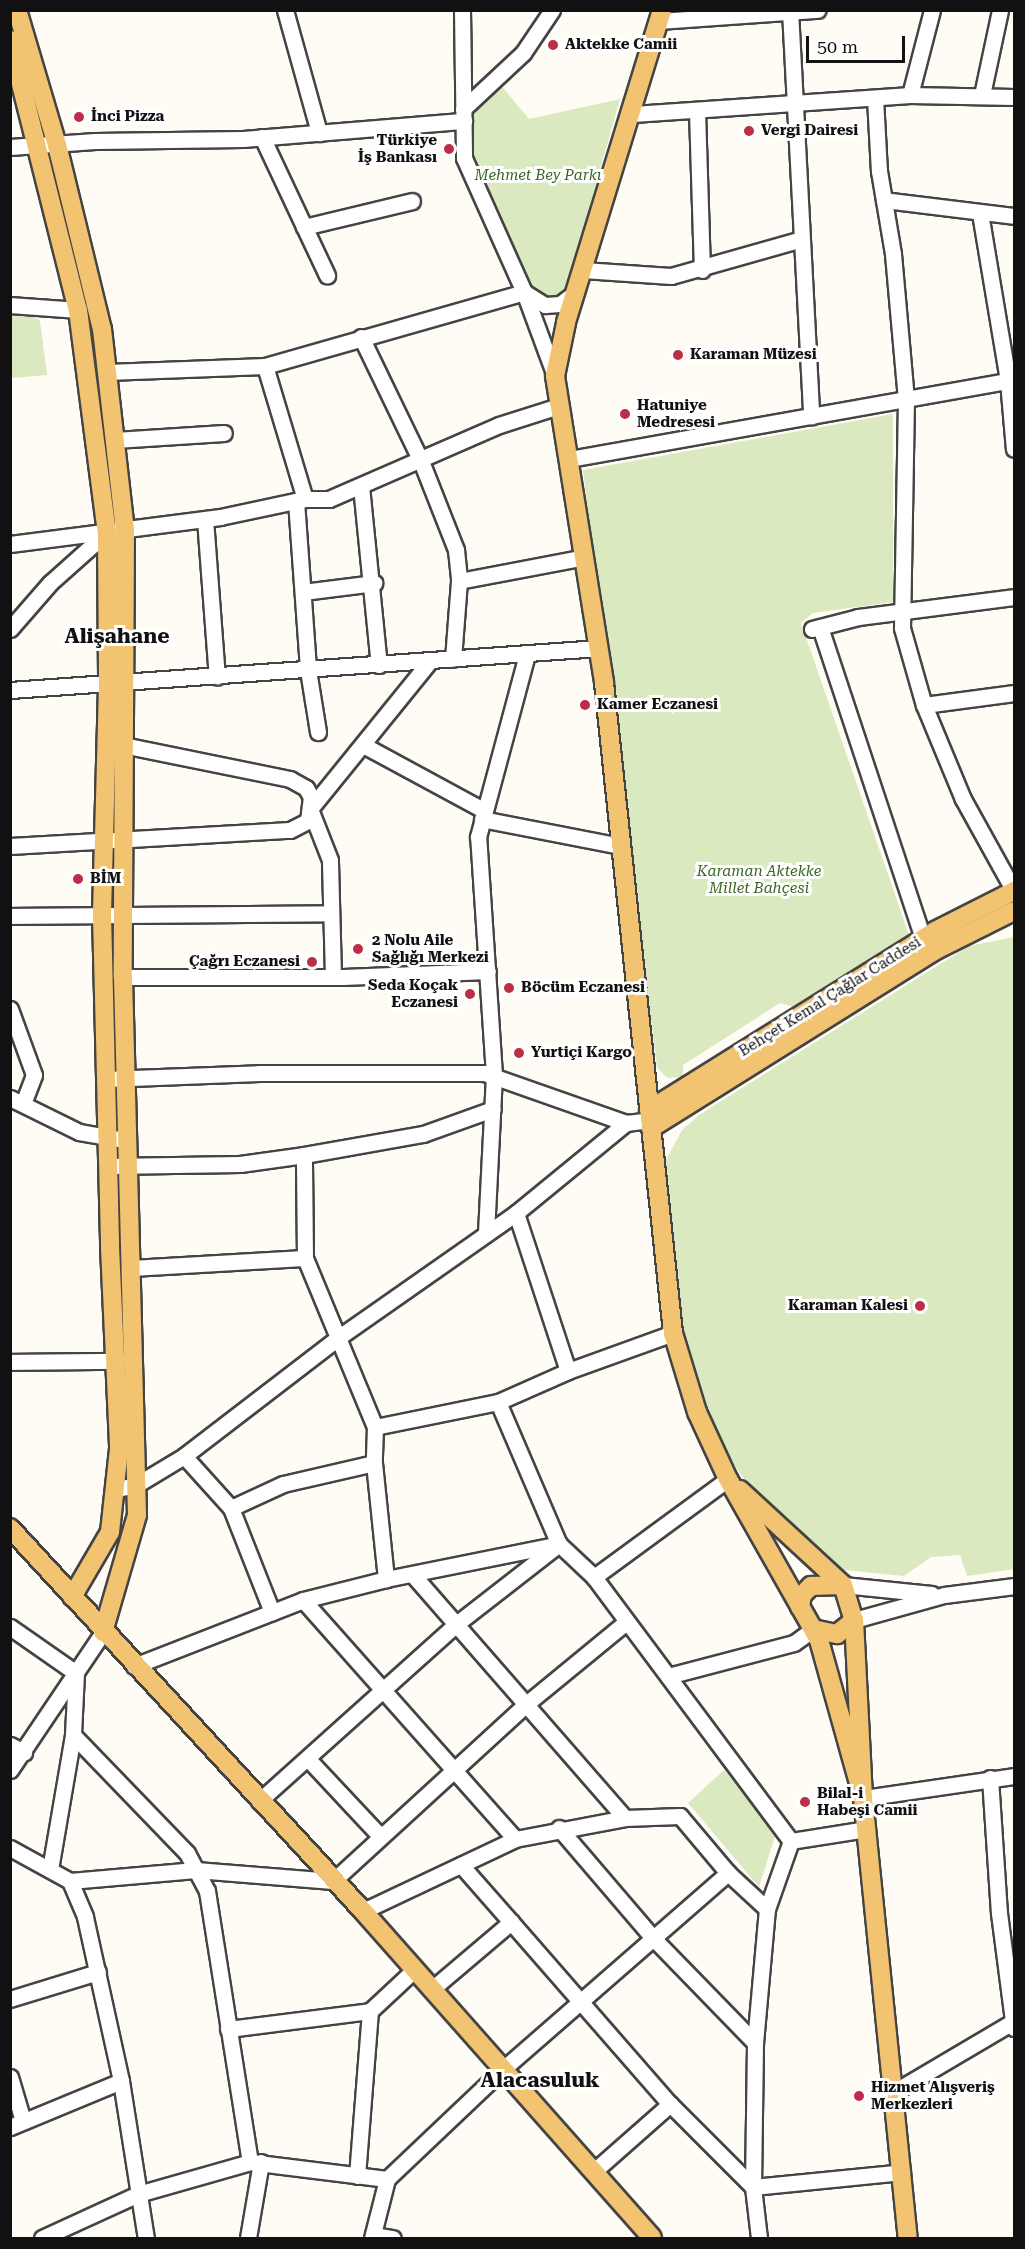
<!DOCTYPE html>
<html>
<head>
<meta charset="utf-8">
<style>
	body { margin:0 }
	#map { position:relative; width:1025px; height:2249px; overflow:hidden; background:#fffbf5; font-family:"Roboto Serif",serif }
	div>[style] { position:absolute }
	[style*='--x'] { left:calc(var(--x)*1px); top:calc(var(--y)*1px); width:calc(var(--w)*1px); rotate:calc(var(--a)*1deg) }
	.green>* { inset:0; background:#dae9bf }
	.roads { filter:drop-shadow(2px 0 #444) drop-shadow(-2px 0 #444) drop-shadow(0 2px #444) drop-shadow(0 -2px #444) }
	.minor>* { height:15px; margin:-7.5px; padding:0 7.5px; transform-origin:7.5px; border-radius:7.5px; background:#fff }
	.major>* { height:18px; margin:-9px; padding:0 9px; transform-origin:9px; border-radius:9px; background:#f2c371 }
	.dots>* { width:16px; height:16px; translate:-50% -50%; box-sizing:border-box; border:3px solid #fff; border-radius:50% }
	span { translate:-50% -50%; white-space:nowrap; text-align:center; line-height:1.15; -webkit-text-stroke:6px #fff; paint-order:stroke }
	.poi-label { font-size:15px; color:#111; font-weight:700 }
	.left { translate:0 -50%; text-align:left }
	.right { translate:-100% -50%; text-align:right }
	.park-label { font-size:15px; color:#396723; font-style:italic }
	.street-label { font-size:15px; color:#111 }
	.district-label { font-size:21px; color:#111; font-weight:700 }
	.frame { position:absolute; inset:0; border:12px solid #111; pointer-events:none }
	.scale { position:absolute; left:806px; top:36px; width:99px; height:27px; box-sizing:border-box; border:3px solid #111; border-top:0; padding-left:8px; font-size:18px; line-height:21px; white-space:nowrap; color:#111; -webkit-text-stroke:4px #fff; paint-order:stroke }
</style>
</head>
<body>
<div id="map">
	<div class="green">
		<i style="clip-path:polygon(499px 83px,529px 119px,620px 99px,567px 286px,562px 294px,548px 300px,531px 294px,468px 157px,468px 112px)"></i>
		<i style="clip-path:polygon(11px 316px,35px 317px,40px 321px,47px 375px,11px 378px)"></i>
		<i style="clip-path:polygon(893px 414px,893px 602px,813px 613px,801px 623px,910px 938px,793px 1007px,780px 1003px,683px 1065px,683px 1077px,667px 1078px,657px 1067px,583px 470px)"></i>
		<i style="clip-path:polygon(1014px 937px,1014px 1569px,967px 1576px,960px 1555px,931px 1557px,904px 1576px,835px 1569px,768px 1510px,725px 1453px,683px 1346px,663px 1166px,682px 1130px,699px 1115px,969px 946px)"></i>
		<i style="clip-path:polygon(724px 1770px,776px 1833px,759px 1887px,688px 1803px)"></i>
	</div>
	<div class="roads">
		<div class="minor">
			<i style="--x:285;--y:10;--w:128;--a:74.5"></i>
			<i style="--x:462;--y:10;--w:148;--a:89.2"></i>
			<i style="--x:464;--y:158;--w:147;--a:65.9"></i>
			<i style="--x:524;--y:292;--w:90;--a:69.7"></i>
			<i style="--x:790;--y:10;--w:407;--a:87"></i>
			<i style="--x:659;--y:21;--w:159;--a:-4"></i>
			<i style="--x:910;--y:95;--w:88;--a:-75.5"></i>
			<i style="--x:982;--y:95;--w:87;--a:-78"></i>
			<i style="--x:875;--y:98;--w:73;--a:86.9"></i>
			<i style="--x:879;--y:171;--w:84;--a:80.4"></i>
			<i style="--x:893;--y:254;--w:146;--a:84.9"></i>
			<i style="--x:906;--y:399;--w:229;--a:91"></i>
			<i style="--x:902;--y:628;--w:80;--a:74.1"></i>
			<i style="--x:924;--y:705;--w:102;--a:67.5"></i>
			<i style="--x:963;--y:799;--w:105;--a:61"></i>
			<i style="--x:463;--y:109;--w:82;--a:-43"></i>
			<i style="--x:523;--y:53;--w:52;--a:-56"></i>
			<i style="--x:697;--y:111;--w:159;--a:88.2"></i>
			<i style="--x:633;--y:114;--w:278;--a:-3.9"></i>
			<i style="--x:910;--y:95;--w:104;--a:1.1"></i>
			<i style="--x:262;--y:137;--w:153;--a:64.8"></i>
			<i style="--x:10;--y:147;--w:85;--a:-4"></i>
			<i style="--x:95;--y:141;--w:148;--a:-0.8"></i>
			<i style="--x:243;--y:139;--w:222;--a:-4.7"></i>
			<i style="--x:884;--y:200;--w:131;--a:7"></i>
			<i style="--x:980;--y:213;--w:170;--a:80.5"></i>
			<i style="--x:1008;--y:381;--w:68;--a:85"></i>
			<i style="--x:304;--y:227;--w:111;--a:-13.5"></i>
			<i style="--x:583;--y:270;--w:88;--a:3.9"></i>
			<i style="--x:671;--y:276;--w:136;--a:-15.8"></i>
			<i style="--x:10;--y:305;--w:68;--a:4.2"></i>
			<i style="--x:361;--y:337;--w:138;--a:64.2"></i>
			<i style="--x:421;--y:461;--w:96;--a:68.5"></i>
			<i style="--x:456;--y:550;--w:31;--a:84"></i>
			<i style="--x:459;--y:581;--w:78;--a:94.4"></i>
			<i style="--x:265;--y:366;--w:139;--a:73.3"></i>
			<i style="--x:107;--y:372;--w:158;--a:-2.2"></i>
			<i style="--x:265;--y:366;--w:269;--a:-15.9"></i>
			<i style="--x:524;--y:292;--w:25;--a:32"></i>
			<i style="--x:545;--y:305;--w:15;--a:-4"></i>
			<i style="--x:560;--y:304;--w:20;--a:-37"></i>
			<i style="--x:115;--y:440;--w:109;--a:-3.7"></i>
			<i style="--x:569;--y:459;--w:452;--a:-10.1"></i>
			<i style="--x:361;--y:486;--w:180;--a:84.3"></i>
			<i style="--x:296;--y:501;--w:169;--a:85.9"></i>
			<i style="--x:308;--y:670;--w:63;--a:80.8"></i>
			<i style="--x:205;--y:519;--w:158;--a:85.7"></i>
			<i style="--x:10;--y:544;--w:212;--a:-7.3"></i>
			<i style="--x:220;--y:517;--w:87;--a:-12"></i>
			<i style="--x:305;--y:499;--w:24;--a:0"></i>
			<i style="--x:329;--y:499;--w:185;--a:-23.5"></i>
			<i style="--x:499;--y:425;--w:63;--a:-17.6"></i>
			<i style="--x:459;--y:581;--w:128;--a:-10.8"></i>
			<i style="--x:303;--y:592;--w:72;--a:-7.2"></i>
			<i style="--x:820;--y:627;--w:329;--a:71.7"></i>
			<i style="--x:10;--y:629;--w:61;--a:-49"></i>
			<i style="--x:50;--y:583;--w:76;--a:-41.8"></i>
			<i style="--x:812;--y:629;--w:48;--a:-14.6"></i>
			<i style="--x:858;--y:617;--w:157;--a:-7.3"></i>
			<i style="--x:10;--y:690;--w:590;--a:-4.08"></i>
			<i style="--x:924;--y:705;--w:91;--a:-7.6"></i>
			<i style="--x:363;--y:745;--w:136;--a:28.4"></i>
			<i style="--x:482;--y:819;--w:142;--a:11"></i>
			<i style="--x:10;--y:846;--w:280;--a:-3.3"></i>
			<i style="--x:290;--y:830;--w:20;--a:-27"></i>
			<i style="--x:308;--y:821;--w:24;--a:-83"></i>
			<i style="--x:311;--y:797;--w:10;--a:-119"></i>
			<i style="--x:306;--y:788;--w:18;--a:-151"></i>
			<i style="--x:290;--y:779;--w:170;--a:-168.5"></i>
			<i style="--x:10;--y:916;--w:321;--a:-0.5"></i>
			<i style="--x:123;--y:977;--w:220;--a:0"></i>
			<i style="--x:343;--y:977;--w:145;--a:-2.4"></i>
			<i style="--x:333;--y:977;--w:117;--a:-91.5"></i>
			<i style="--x:330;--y:860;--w:55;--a:-111.4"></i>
			<i style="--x:310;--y:809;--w:191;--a:-51"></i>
			<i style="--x:10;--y:1009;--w:70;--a:70"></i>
			<i style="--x:34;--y:1075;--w:30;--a:111"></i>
			<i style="--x:106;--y:1079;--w:153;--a:-2.2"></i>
			<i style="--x:259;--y:1073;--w:225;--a:0"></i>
			<i style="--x:484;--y:1073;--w:151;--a:19.4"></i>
			<i style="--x:626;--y:1123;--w:24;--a:-7"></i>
			<i style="--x:10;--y:1098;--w:77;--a:26.2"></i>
			<i style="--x:79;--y:1132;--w:41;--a:9.9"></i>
			<i style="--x:108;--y:1166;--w:132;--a:-0.9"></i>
			<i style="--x:240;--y:1164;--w:65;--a:-8"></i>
			<i style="--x:304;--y:1155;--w:121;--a:-10"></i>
			<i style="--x:423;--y:1134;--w:74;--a:-19.7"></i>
			<i style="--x:516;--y:1213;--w:166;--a:71.8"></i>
			<i style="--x:486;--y:1233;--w:158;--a:-87.1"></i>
			<i style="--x:494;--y:1075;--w:239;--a:-93.8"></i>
			<i style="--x:478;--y:837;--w:189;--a:-75"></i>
			<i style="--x:305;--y:1258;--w:183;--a:67.5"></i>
			<i style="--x:375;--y:1427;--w:36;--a:92"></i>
			<i style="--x:374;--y:1463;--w:117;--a:84.1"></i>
			<i style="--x:130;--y:1268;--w:175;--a:-3.3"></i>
			<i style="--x:305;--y:1258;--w:103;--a:-90.6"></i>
			<i style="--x:10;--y:1362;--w:104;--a:-0.6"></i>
			<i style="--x:498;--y:1402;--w:155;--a:66.8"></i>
			<i style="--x:559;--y:1544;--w:48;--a:43.3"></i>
			<i style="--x:594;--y:1577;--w:329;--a:53.3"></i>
			<i style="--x:791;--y:1841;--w:77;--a:-9"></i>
			<i style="--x:375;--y:1427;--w:126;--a:-11.5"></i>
			<i style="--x:498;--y:1402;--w:77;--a:-23.9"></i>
			<i style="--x:568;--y:1371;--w:112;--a:-19.9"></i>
			<i style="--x:184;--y:1456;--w:70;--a:47.9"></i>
			<i style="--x:231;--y:1508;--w:112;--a:68.5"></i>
			<i style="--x:117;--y:1489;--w:19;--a:-12"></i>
			<i style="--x:136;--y:1485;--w:56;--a:-31.1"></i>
			<i style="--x:184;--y:1456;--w:195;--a:-37.5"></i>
			<i style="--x:339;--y:1337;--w:216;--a:-35"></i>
			<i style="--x:516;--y:1213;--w:142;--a:-39.3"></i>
			<i style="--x:231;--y:1508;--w:57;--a:-24.8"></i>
			<i style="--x:283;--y:1484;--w:93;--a:-13"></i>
			<i style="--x:413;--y:1575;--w:322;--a:48.9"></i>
			<i style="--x:594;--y:1577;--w:166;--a:-36.2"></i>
			<i style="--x:843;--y:1585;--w:89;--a:5.8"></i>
			<i style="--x:303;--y:1600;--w:319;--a:48.4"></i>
			<i style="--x:854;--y:1620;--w:93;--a:-15.5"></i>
			<i style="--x:944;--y:1595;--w:71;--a:-7.3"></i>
			<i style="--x:10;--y:1627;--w:80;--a:34.9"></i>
			<i style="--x:76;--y:1673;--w:62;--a:92.8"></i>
			<i style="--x:73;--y:1735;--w:136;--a:99.7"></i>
			<i style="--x:134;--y:1666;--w:181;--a:-21.3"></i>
			<i style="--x:303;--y:1600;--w:86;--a:-14.2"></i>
			<i style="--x:386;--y:1579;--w:177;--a:-11.4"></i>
			<i style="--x:668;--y:1676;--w:130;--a:-14.7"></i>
			<i style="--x:794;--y:1643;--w:24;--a:-36"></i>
			<i style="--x:73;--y:1735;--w:164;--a:46"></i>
			<i style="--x:187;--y:1853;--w:43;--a:62.2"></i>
			<i style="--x:207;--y:1891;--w:274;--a:81"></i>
			<i style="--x:10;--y:1745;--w:16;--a:27"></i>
			<i style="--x:308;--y:1759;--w:105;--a:46.9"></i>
			<i style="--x:10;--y:1770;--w:166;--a:-56"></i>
			<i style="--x:990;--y:1778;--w:135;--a:86.2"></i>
			<i style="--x:999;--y:1913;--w:116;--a:82.6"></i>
			<i style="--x:863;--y:1798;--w:153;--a:-8.3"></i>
			<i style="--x:259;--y:1801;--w:263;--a:-41.9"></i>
			<i style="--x:455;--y:1625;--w:125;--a:-37.9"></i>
			<i style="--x:559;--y:1828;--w:145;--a:49.5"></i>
			<i style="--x:653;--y:1938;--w:146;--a:45.8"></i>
			<i style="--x:10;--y:1848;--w:68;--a:28.8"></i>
			<i style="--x:70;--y:1881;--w:39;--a:67"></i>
			<i style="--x:85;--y:1917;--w:168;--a:77.6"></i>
			<i style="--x:121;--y:2081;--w:159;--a:81"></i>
			<i style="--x:70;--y:1881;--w:126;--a:-5"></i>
			<i style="--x:196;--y:1870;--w:137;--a:4.6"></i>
			<i style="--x:333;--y:1881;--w:260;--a:-42.5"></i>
			<i style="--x:525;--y:1705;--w:131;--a:-39.4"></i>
			<i style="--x:363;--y:1911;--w:168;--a:-25.3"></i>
			<i style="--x:515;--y:1839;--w:112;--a:-10.8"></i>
			<i style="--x:625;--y:1818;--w:55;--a:-2.1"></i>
			<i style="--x:680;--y:1816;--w:75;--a:49.9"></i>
			<i style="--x:728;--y:1873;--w:53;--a:42.7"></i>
			<i style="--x:511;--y:1922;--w:242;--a:48.9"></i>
			<i style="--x:670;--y:2104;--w:117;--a:45"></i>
			<i style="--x:753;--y:2187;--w:150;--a:-5.7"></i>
			<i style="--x:432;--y:1989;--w:104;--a:-40.3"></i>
			<i style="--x:511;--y:1922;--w:76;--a:-131.3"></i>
			<i style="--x:10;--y:1999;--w:92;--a:-17.1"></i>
			<i style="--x:228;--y:2029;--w:143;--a:-7.2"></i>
			<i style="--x:10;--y:2077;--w:46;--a:73.5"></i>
			<i style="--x:894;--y:2092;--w:139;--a:-30.6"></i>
			<i style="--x:10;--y:2127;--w:120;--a:-22.5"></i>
			<i style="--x:593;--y:2172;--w:103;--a:-41.4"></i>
			<i style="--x:357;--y:2176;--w:166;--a:-85.5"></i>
			<i style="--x:370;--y:2011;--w:62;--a:-43"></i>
			<i style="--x:373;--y:2235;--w:20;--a:9"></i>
			<i style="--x:42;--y:2238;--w:106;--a:-24.6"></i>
			<i style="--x:138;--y:2194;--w:116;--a:-15.9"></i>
			<i style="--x:250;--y:2162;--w:138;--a:7.1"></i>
			<i style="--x:248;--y:2238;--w:77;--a:-80.3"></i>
			<i style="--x:372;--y:2238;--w:61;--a:-75.7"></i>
			<i style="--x:387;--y:2179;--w:158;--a:-43.5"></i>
			<i style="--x:502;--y:2070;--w:300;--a:-41.1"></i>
			<i style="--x:759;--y:2238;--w:51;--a:-96.7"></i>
			<i style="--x:753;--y:2187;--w:144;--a:-89.2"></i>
			<i style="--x:755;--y:2043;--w:135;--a:-84.9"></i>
			<i style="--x:767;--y:1909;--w:72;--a:-70.6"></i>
		</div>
		<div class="major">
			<i style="--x:17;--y:10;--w:141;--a:73.5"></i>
			<i style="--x:57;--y:145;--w:189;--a:76.3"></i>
			<i style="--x:102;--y:329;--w:202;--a:83.5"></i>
			<i style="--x:125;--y:530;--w:447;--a:90.3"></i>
			<i style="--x:123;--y:977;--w:538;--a:88.51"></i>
			<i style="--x:137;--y:1515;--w:122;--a:106.2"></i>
			<i style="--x:662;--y:10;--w:327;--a:107.1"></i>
			<i style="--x:566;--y:323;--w:54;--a:101.7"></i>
			<i style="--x:555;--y:376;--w:311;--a:80.9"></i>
			<i style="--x:604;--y:683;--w:654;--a:83.94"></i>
			<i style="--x:673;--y:1333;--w:83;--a:73.1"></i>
			<i style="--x:697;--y:1412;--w:74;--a:65.2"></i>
			<i style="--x:728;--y:1479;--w:185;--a:60.5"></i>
			<i style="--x:819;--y:1640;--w:164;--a:74.4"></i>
			<i style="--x:10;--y:40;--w:278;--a:75.9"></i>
			<i style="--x:78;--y:310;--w:224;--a:82.6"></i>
			<i style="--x:107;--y:532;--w:153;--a:89.6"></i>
			<i style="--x:108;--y:685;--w:229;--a:91.5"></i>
			<i style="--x:102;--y:914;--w:333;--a:88.6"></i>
			<i style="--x:110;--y:1247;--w:202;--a:87.4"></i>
			<i style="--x:119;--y:1449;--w:83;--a:96.2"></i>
			<i style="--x:110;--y:1532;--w:75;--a:120.3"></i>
			<i style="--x:649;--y:1110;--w:337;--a:-32"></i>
			<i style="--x:935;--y:931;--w:89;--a:-26.9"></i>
			<i style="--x:651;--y:1128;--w:336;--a:-32"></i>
			<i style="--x:936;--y:950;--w:87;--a:-26.6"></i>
			<i style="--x:740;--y:1490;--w:140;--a:42.7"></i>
			<i style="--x:843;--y:1585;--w:37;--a:73"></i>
			<i style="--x:854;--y:1620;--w:178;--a:87.1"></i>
			<i style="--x:863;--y:1798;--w:442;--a:84.2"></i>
			<i style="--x:10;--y:1528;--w:521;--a:47.33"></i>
			<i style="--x:363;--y:1911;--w:436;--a:48.5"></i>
			<i style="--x:800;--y:1607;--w:12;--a:-81"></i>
			<i style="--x:802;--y:1595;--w:13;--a:-45"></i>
			<i style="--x:811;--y:1586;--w:32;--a:-2"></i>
			<i style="--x:813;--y:1629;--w:25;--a:12"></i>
			<i style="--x:837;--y:1634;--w:22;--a:-39"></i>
		</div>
	</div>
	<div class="dots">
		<i style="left:553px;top:45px;background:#bc2d46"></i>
		<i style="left:79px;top:117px;background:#bc2d46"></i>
		<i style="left:749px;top:131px;background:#bc2d46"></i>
		<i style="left:449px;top:149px;background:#bc2d46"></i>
		<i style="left:678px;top:355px;background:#bc2d46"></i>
		<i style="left:625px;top:414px;background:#bc2d46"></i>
		<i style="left:585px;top:705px;background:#bc2d46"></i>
		<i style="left:78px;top:879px;background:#bc2d46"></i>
		<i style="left:358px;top:949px;background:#bc2d46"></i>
		<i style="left:312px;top:962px;background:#bc2d46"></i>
		<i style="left:509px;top:988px;background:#bc2d46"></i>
		<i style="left:470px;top:994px;background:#bc2d46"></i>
		<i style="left:519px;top:1053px;background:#bc2d46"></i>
		<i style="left:920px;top:1306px;background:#bc2d46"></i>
		<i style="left:805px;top:1802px;background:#bc2d46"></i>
		<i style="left:859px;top:2096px;background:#bc2d46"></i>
	</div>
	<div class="poi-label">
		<span class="left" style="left:565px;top:45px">Aktekke Camii</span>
		<span class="left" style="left:91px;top:117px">İnci Pizza</span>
		<span class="left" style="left:761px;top:131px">Vergi Dairesi</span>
		<span class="right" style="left:437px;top:149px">Türkiye<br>İş Bankası</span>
		<span class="left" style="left:690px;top:355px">Karaman Müzesi</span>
		<span class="left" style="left:637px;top:414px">Hatuniye<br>Medresesi</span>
		<span class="left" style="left:597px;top:705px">Kamer Eczanesi</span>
		<span class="left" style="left:90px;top:879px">BİM</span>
		<span class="left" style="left:372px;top:949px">2 Nolu Aile<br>Sağlığı Merkezi</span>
		<span class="right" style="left:300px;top:962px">Çağrı Eczanesi</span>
		<span class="right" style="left:458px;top:994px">Seda Koçak<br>Eczanesi</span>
		<span class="left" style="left:521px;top:988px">Böcüm Eczanesi</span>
		<span class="left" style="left:531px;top:1053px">Yurtiçi Kargo</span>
		<span class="right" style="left:908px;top:1306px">Karaman Kalesi</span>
		<span class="left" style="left:817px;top:1802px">Bilal-i<br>Habeşi Camii</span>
		<span class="left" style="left:871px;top:2096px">Hizmet Alışveriş<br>Merkezleri</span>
	</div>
	<div class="park-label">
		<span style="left:538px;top:176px">Mehmet Bey Parkı</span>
		<span style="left:759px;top:880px">Karaman Aktekke<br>Millet Bahçesi</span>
	</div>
	<div class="street-label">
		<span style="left:830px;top:997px;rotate:-32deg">Behçet Kemal Çağlar Caddesi</span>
	</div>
	<div class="district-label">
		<span style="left:117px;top:636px">Alişahane</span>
		<span style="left:540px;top:2080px">Alacasuluk</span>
	</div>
	<div class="frame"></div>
	<div class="scale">50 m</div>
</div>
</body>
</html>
